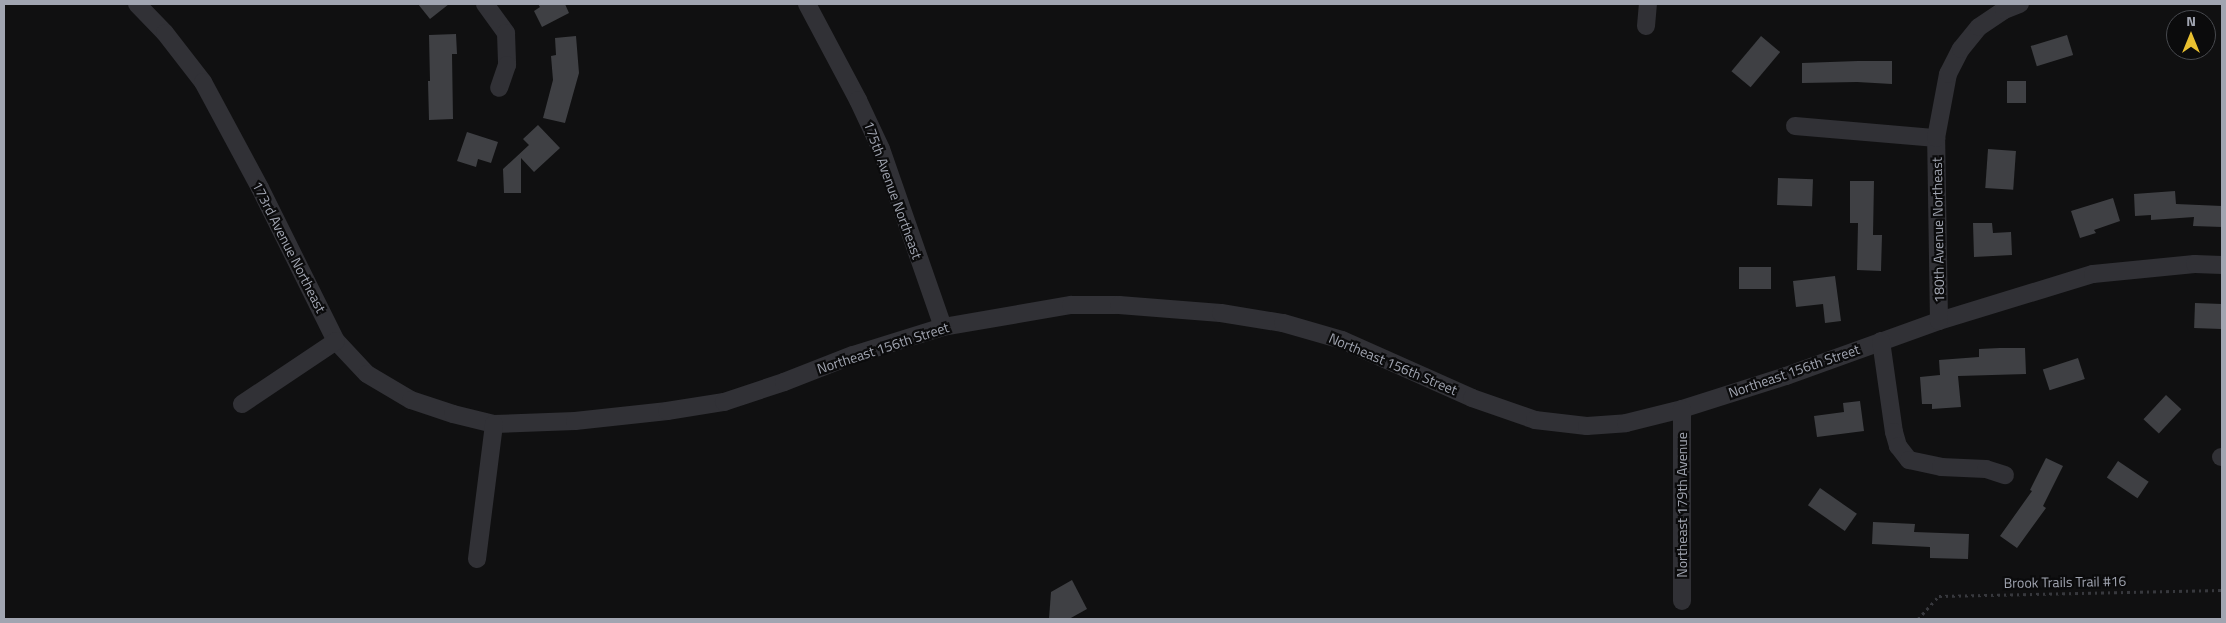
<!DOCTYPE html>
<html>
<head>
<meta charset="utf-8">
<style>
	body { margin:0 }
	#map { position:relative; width:2226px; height:623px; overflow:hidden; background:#101011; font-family:"Titillium Web",sans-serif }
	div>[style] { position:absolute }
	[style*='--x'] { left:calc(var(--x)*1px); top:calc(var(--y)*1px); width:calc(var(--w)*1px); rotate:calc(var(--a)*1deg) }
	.building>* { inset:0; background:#3f4044; transform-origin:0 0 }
	.path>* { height:3px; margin-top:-1.5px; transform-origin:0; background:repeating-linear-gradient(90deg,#37383d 0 2.5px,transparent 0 6.5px) }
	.minor>* { height:18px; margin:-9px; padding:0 9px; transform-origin:9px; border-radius:9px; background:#313136 }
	span { translate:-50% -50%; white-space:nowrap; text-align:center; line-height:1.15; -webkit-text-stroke:4.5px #0b0b0c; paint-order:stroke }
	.street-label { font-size:14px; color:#a1a5b1 }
	.frame { position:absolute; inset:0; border:5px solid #a1a5b1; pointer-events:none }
	.north { position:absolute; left:2166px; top:10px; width:50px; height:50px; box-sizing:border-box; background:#0b0b0c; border:1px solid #47494e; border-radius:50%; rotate:0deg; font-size:14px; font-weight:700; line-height:20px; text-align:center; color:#a1a5b1 }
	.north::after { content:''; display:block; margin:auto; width:18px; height:22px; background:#e9c030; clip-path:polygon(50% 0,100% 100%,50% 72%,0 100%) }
</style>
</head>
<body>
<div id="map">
	<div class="building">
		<i style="clip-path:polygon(418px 4px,449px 4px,430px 19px)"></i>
		<i style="clip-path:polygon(538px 4px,565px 4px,569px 13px,542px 27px,534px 11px,540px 7px)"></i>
		<i style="clip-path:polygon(456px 34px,457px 54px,452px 54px,453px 119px,429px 120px,428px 81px,430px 81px,429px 35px)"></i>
		<i style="left:2067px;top:35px;width:21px;height:38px;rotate:73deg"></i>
		<i style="clip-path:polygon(576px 36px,579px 73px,565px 123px,543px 118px,553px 80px,551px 56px,556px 55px,555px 38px)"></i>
		<i style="left:1761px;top:36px;width:25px;height:46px;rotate:40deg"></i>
		<i style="clip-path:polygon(1858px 61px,1892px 61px,1892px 84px,1857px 82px,1802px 83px,1802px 63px)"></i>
		<i style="left:2026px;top:81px;width:22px;height:19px;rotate:90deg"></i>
		<i style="clip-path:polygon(538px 125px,560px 148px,534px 172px,521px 158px,521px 193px,504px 193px,503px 169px,529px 145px,523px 139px)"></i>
		<i style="clip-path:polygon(467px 132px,498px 142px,491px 163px,478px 159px,476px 167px,457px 161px)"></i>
		<i style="left:1988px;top:149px;width:28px;height:39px;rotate:4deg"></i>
		<i style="left:1778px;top:178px;width:35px;height:27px;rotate:2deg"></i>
		<i style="clip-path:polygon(1850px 181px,1874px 181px,1873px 235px,1882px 235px,1881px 271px,1857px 270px,1858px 223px,1850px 223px)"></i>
		<i style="clip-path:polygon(2175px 191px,2176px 204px,2222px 206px,2222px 227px,2193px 226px,2194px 217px,2151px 220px,2151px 215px,2135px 216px,2134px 194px)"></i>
		<i style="clip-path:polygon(2113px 198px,2120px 221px,2094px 230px,2096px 233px,2080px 238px,2071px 211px)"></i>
		<i style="clip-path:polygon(1973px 223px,1992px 223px,1993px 233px,2011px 232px,2012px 255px,1974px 257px)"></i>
		<i style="left:1771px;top:267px;width:22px;height:32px;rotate:90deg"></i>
		<i style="clip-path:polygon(1835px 276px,1841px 321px,1825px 323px,1823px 304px,1796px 307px,1793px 281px)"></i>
		<i style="left:2195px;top:303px;width:27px;height:25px;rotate:2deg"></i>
		<i style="clip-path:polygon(2000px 348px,2025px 348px,2026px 374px,1958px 376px,1961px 407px,1932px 409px,1932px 404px,1922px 404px,1920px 377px,1940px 375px,1939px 360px,1979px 357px,1979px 349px)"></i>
		<i style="left:2078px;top:358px;width:22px;height:37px;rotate:72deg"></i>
		<i style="left:2166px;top:395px;width:21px;height:33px;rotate:43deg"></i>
		<i style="clip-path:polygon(1860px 401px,1864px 431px,1817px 437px,1814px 416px,1844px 412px,1843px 403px)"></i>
		<i style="clip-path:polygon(2046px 458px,2063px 466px,2043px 506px,2046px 508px,2017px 548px,2000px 536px,2032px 491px,2030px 490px)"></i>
		<i style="left:2118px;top:461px;width:37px;height:20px;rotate:34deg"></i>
		<i style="left:1820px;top:488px;width:45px;height:21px;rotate:35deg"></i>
		<i style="clip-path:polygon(1873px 522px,1915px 524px,1914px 532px,1969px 534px,1968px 559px,1930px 558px,1930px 547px,1872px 544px)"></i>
		<i style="clip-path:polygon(1072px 580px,1087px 609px,1069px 619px,1049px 619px,1051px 592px)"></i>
	</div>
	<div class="path">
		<i style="--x:1918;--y:619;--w:31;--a:-48"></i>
		<i style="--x:1939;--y:596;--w:283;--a:-1.2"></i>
	</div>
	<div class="minor">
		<i style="--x:137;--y:4;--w:40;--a:46"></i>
		<i style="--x:165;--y:33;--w:62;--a:52.2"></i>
		<i style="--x:203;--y:82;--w:120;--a:61.7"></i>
		<i style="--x:260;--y:188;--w:171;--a:63.6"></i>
		<i style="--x:336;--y:341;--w:45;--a:46.8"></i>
		<i style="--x:367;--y:374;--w:51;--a:30.6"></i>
		<i style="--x:411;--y:400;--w:44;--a:18.4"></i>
		<i style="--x:453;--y:414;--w:42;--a:13.7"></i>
		<i style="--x:494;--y:424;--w:81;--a:-2.1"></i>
		<i style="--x:575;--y:421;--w:93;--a:-6.2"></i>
		<i style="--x:667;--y:411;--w:58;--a:-9"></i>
		<i style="--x:724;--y:402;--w:63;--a:-18.4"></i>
		<i style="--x:784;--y:382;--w:74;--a:-21.4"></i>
		<i style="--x:853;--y:355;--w:94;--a:-17.3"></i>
		<i style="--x:943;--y:327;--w:130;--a:-9.8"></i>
		<i style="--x:1071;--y:305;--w:48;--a:0"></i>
		<i style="--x:1119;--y:305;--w:102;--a:4.5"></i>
		<i style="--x:1221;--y:313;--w:63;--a:9.2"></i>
		<i style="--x:1283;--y:323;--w:61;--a:16.1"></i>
		<i style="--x:1342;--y:340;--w:142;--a:24"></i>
		<i style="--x:1472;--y:398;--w:67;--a:19.2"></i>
		<i style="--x:1535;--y:420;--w:52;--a:6.6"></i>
		<i style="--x:1587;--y:426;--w:39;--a:-4"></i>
		<i style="--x:1626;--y:423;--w:58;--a:-14"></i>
		<i style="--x:1682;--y:409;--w:109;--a:-17.6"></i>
		<i style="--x:1786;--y:376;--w:163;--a:-19.8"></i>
		<i style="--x:1939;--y:321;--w:161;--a:-17"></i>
		<i style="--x:2093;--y:274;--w:102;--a:-5.6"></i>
		<i style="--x:2195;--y:264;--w:27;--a:2"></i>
		<i style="--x:485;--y:4;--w:36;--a:54"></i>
		<i style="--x:506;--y:33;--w:32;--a:88"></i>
		<i style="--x:507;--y:65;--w:24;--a:109"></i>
		<i style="--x:807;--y:4;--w:109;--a:62"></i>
		<i style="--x:858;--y:100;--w:54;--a:64.9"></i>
		<i style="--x:881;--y:149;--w:188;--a:70.8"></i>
		<i style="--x:1646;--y:26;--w:22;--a:-85"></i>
		<i style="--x:1795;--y:126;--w:142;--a:4.9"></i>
		<i style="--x:1939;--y:321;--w:183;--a:-90.9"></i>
		<i style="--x:1936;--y:138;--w:65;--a:-79.4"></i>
		<i style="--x:1948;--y:74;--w:28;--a:-63"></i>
		<i style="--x:1961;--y:49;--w:28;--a:-51"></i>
		<i style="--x:1979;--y:27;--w:30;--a:-34"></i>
		<i style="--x:2004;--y:10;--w:17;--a:-21"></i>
		<i style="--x:1881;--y:341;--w:92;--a:81.9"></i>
		<i style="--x:1894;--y:432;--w:15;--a:74"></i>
		<i style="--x:1898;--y:446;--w:18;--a:52"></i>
		<i style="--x:1909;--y:460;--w:33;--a:12"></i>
		<i style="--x:1941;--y:467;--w:45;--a:2.5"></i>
		<i style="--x:1986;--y:469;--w:20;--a:18"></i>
		<i style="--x:242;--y:404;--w:113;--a:-33.8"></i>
		<i style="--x:1682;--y:409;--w:192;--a:90"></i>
		<i style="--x:2221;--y:457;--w:1;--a:0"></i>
		<i style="--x:477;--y:559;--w:136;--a:-82.8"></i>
	</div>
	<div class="street-label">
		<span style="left:893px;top:190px;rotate:70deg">175th Avenue Northeast</span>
		<span style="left:1938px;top:230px;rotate:-91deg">180th Avenue Northeast</span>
		<span style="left:289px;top:247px;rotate:63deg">173rd Avenue Northeast</span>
		<span style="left:883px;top:348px;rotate:-18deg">Northeast 156th Street</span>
		<span style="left:1393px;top:364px;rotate:23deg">Northeast 156th Street</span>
		<span style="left:1794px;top:371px;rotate:-19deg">Northeast 156th Street</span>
		<span style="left:1682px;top:505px;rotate:-90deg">Northeast 179th Avenue</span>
		<span style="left:2065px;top:582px;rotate:-1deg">Brook Trails Trail #16</span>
	</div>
	<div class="frame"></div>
	<div class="north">N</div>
</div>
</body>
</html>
